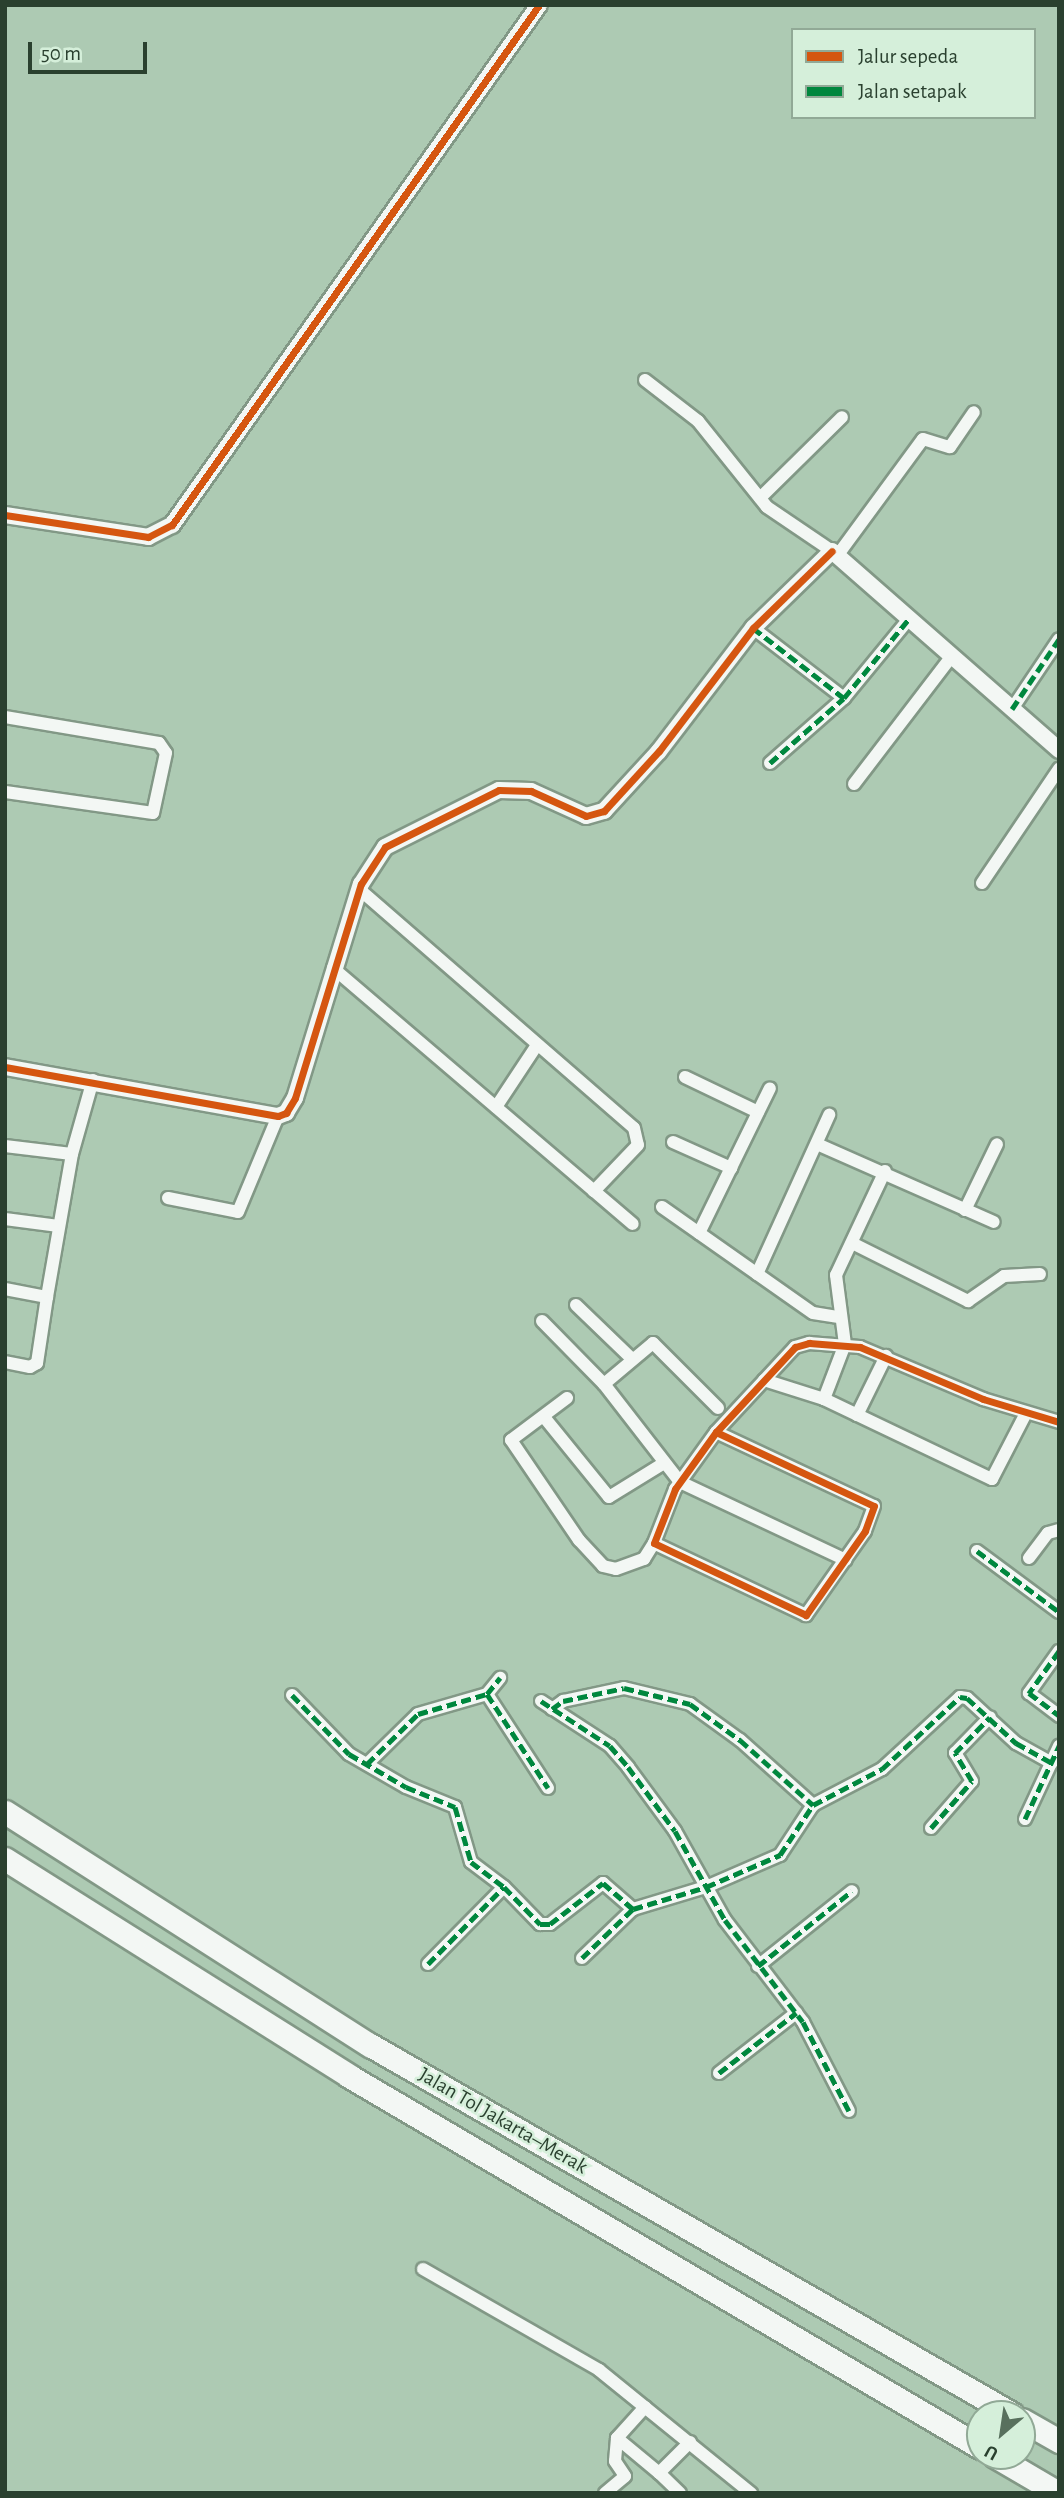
<!DOCTYPE html>
<html>
<head>
<meta charset="utf-8">
<style>
	body { margin:0 }
	#map { position:relative; width:1064px; height:2498px; overflow:hidden; background:#adcab3; font-family:"Alegreya Sans",sans-serif }
	div>[style] { position:absolute }
	[style*='--x'] { left:calc(var(--x)*1px); top:calc(var(--y)*1px); width:calc(var(--w)*1px); rotate:calc(var(--a)*1deg) }
	.roads { filter:drop-shadow(2px 0 #829886) drop-shadow(-2px 0 #829886) drop-shadow(0 2px #829886) drop-shadow(0 -2px #829886) }
	.minor>* { height:12px; margin:-6px; padding:0 6px; transform-origin:6px; border-radius:6px; background:#f3f7f4 }
	.tertiary>* { height:16px; margin:-8px; padding:0 8px; transform-origin:8px; border-radius:8px; background:#f3f7f4 }
	.motorway>* { height:23px; margin:-11.5px; padding:0 11.5px; transform-origin:11.5px; border-radius:11.5px; background:#f3f7f4 }
	.quiet>* { height:5px; margin-top:-2.5px; transform-origin:0; background:repeating-linear-gradient(90deg,#00873e 0 10px,transparent 0 15px) }
	.cycleway>* { height:7px; margin:-3.5px; padding:0 3.5px; transform-origin:3.5px; border-radius:3.5px; background:#d55610 }
	span { translate:-50% -50%; white-space:nowrap; text-align:center; line-height:1.15; -webkit-text-stroke:5px #d5efda; paint-order:stroke }
	.street-label { font-size:21px; color:#2a402f }
	.frame { position:absolute; inset:0; border:7px solid #2a402f; pointer-events:none }
	.legend { position:absolute; left:791px; top:28px; width:245px; height:91px; box-sizing:border-box; background:#d5efda; border:2px solid #91a996; margin:0; padding:9px 12px; list-style:none; font-size:21px; color:#2a402f }
	.legend li { display:flex; align-items:center; gap:14px; height:35px }
	.legend b { width:35px; border:2px solid #91a996 }
	.north { position:absolute; left:966px; top:2400px; width:70px; height:70px; box-sizing:border-box; background:#d5efda; border:2px solid #91a996; border-radius:50%; rotate:209deg; font-size:19px; font-weight:700; line-height:28px; text-align:center; color:#2a402f }
	.north::after { content:''; display:block; margin:auto; width:24px; height:32px; background:#58705d; clip-path:polygon(50% 0,100% 100%,50% 72%,0 100%) }
	.scale { position:absolute; left:28px; top:42px; width:119px; height:32px; box-sizing:border-box; border:4px solid #2a402f; border-top:0; padding-left:9px; font-size:21px; line-height:24px; white-space:nowrap; color:#2a402f; -webkit-text-stroke:5px #d5efda; paint-order:stroke }
</style>
</head>
<body>
<div id="map">
	<div class="roads">
		<div class="minor">
			<i style="--x:645;--y:380;--w:67;--a:37.7"></i>
			<i style="--x:698;--y:421;--w:110;--a:51.3"></i>
			<i style="--x:767;--y:507;--w:78;--a:34.1"></i>
			<i style="--x:760;--y:498;--w:115;--a:-44.6"></i>
			<i style="--x:837;--y:556;--w:145;--a:-53.7"></i>
			<i style="--x:923;--y:439;--w:28;--a:17"></i>
			<i style="--x:950;--y:447;--w:42;--a:-55.6"></i>
			<i style="--x:753;--y:628;--w:115;--a:37.6"></i>
			<i style="--x:844;--y:698;--w:101;--a:-50.6"></i>
			<i style="--x:1012;--y:709;--w:84;--a:-56.1"></i>
			<i style="--x:5;--y:717;--w:156;--a:9.6"></i>
			<i style="--x:159;--y:743;--w:12;--a:55"></i>
			<i style="--x:166;--y:753;--w:61;--a:102.2"></i>
			<i style="--x:153;--y:813;--w:149;--a:-171.9"></i>
			<i style="--x:770;--y:763;--w:98;--a:-41.3"></i>
			<i style="--x:854;--y:784;--w:161;--a:-52.6"></i>
			<i style="--x:982;--y:883;--w:138;--a:-56"></i>
			<i style="--x:359;--y:889;--w:364;--a:41"></i>
			<i style="--x:634;--y:1128;--w:17;--a:77"></i>
			<i style="--x:638;--y:1145;--w:64;--a:133.7"></i>
			<i style="--x:333;--y:968;--w:394;--a:40.5"></i>
			<i style="--x:685;--y:1077;--w:81;--a:25.6"></i>
			<i style="--x:496;--y:1107;--w:74;--a:-56.5"></i>
			<i style="--x:673;--y:1142;--w:64;--a:24.1"></i>
			<i style="--x:817;--y:1144;--w:193;--a:23.8"></i>
			<i style="--x:5;--y:1146;--w:67;--a:6.8"></i>
			<i style="--x:885;--y:1171;--w:115;--a:115.2"></i>
			<i style="--x:836;--y:1275;--w:70;--a:82.6"></i>
			<i style="--x:845;--y:1344;--w:59;--a:110.9"></i>
			<i style="--x:824;--y:1399;--w:186;--a:25.5"></i>
			<i style="--x:992;--y:1479;--w:74;--a:-62.7"></i>
			<i style="--x:168;--y:1198;--w:71;--a:11.3"></i>
			<i style="--x:238;--y:1212;--w:104;--a:-67.4"></i>
			<i style="--x:662;--y:1207;--w:184;--a:35.1"></i>
			<i style="--x:813;--y:1313;--w:26;--a:9"></i>
			<i style="--x:965;--y:1210;--w:73;--a:-64.1"></i>
			<i style="--x:5;--y:1219;--w:54;--a:7.4"></i>
			<i style="--x:699;--y:1233;--w:161;--a:-63.9"></i>
			<i style="--x:852;--y:1243;--w:130;--a:26.6"></i>
			<i style="--x:968;--y:1301;--w:44;--a:-34.8"></i>
			<i style="--x:1004;--y:1276;--w:36;--a:-3"></i>
			<i style="--x:757;--y:1274;--w:175;--a:-65.6"></i>
			<i style="--x:5;--y:1289;--w:43;--a:10.8"></i>
			<i style="--x:47;--y:1297;--w:67;--a:98.6"></i>
			<i style="--x:37;--y:1363;--w:8;--a:150"></i>
			<i style="--x:30;--y:1367;--w:25;--a:-169"></i>
			<i style="--x:47;--y:1297;--w:145;--a:-80.1"></i>
			<i style="--x:72;--y:1154;--w:77;--a:-74.2"></i>
			<i style="--x:576;--y:1305;--w:76;--a:43.9"></i>
			<i style="--x:542;--y:1321;--w:88;--a:45.5"></i>
			<i style="--x:764;--y:1380;--w:63;--a:17.6"></i>
			<i style="--x:567;--y:1398;--w:70;--a:143.1"></i>
			<i style="--x:511;--y:1440;--w:121;--a:55.8"></i>
			<i style="--x:579;--y:1540;--w:35;--a:47"></i>
			<i style="--x:603;--y:1566;--w:13;--a:13"></i>
			<i style="--x:616;--y:1569;--w:30;--a:-20"></i>
			<i style="--x:644;--y:1559;--w:19;--a:-58"></i>
			<i style="--x:718;--y:1408;--w:92;--a:-135"></i>
			<i style="--x:653;--y:1343;--w:64;--a:140.1"></i>
			<i style="--x:604;--y:1384;--w:124;--a:52.2"></i>
			<i style="--x:680;--y:1482;--w:183;--a:25.2"></i>
			<i style="--x:857;--y:1415;--w:66;--a:-63.8"></i>
			<i style="--x:544;--y:1417;--w:103;--a:50.9"></i>
			<i style="--x:609;--y:1497;--w:65;--a:-31.7"></i>
			<i style="--x:716;--y:1432;--w:174;--a:25.1"></i>
			<i style="--x:874;--y:1506;--w:27;--a:110"></i>
			<i style="--x:865;--y:1531;--w:103;--a:125.1"></i>
			<i style="--x:806;--y:1615;--w:168;--a:-154.7"></i>
			<i style="--x:654;--y:1543;--w:58;--a:-68.7"></i>
			<i style="--x:675;--y:1489;--w:70;--a:-54.3"></i>
			<i style="--x:716;--y:1432;--w:116;--a:-47.1"></i>
			<i style="--x:795;--y:1347;--w:15;--a:-16"></i>
			<i style="--x:809;--y:1343;--w:51;--a:4.5"></i>
			<i style="--x:860;--y:1347;--w:134;--a:22.9"></i>
			<i style="--x:983;--y:1399;--w:79;--a:16.8"></i>
			<i style="--x:977;--y:1551;--w:102;--a:36.6"></i>
			<i style="--x:1029;--y:1558;--w:31;--a:-53"></i>
			<i style="--x:1048;--y:1533;--w:11;--a:-15"></i>
			<i style="--x:1059;--y:1651;--w:52;--a:125.5"></i>
			<i style="--x:1029;--y:1693;--w:38;--a:37"></i>
			<i style="--x:487;--y:1694;--w:112;--a:57"></i>
			<i style="--x:292;--y:1695;--w:82;--a:46"></i>
			<i style="--x:349;--y:1754;--w:66;--a:30.1"></i>
			<i style="--x:406;--y:1787;--w:53;--a:22.2"></i>
			<i style="--x:455;--y:1807;--w:57;--a:73.8"></i>
			<i style="--x:471;--y:1862;--w:41;--a:37.1"></i>
			<i style="--x:504;--y:1887;--w:52;--a:45.8"></i>
			<i style="--x:540;--y:1924;--w:10;--a:0"></i>
			<i style="--x:550;--y:1924;--w:67;--a:-37.7"></i>
			<i style="--x:603;--y:1883;--w:40;--a:41"></i>
			<i style="--x:541;--y:1701;--w:82;--a:33.1"></i>
			<i style="--x:610;--y:1746;--w:28;--a:49"></i>
			<i style="--x:628;--y:1767;--w:79;--a:53.7"></i>
			<i style="--x:675;--y:1831;--w:102;--a:60.7"></i>
			<i style="--x:725;--y:1920;--w:128;--a:52.6"></i>
			<i style="--x:803;--y:2022;--w:100;--a:62.7"></i>
			<i style="--x:552;--y:1709;--w:14;--a:-36"></i>
			<i style="--x:563;--y:1701;--w:62;--a:-12"></i>
			<i style="--x:624;--y:1688;--w:68;--a:13.6"></i>
			<i style="--x:690;--y:1704;--w:62;--a:35.8"></i>
			<i style="--x:740;--y:1740;--w:98;--a:41.7"></i>
			<i style="--x:367;--y:1764;--w:71;--a:-44.4"></i>
			<i style="--x:418;--y:1714;--w:72;--a:-16.2"></i>
			<i style="--x:487;--y:1694;--w:21;--a:-51"></i>
			<i style="--x:1025;--y:1819;--w:81;--a:-65"></i>
			<i style="--x:931;--y:1828;--w:62;--a:-48.9"></i>
			<i style="--x:972;--y:1781;--w:33;--a:-121"></i>
			<i style="--x:955;--y:1753;--w:50;--a:-45.8"></i>
			<i style="--x:582;--y:1958;--w:71;--a:-43.9"></i>
			<i style="--x:633;--y:1909;--w:76;--a:-16.8"></i>
			<i style="--x:706;--y:1887;--w:81;--a:-23.4"></i>
			<i style="--x:780;--y:1855;--w:60;--a:-56.6"></i>
			<i style="--x:813;--y:1805;--w:78;--a:-27.6"></i>
			<i style="--x:882;--y:1769;--w:106;--a:-42.7"></i>
			<i style="--x:960;--y:1697;--w:7;--a:8"></i>
			<i style="--x:967;--y:1698;--w:67;--a:42.6"></i>
			<i style="--x:1016;--y:1743;--w:41;--a:29.1"></i>
			<i style="--x:428;--y:1964;--w:108;--a:-45.4"></i>
			<i style="--x:758;--y:1966;--w:120;--a:-38.6"></i>
			<i style="--x:719;--y:2073;--w:98;--a:-37.9"></i>
			<i style="--x:423;--y:2269;--w:203;--a:29.8"></i>
			<i style="--x:599;--y:2370;--w:196;--a:39"></i>
			<i style="--x:645;--y:2407;--w:42;--a:132.1"></i>
			<i style="--x:617;--y:2438;--w:55;--a:39.8"></i>
			<i style="--x:605;--y:2493;--w:26;--a:-40"></i>
			<i style="--x:625;--y:2476;--w:18;--a:-124"></i>
			<i style="--x:615;--y:2461;--w:23;--a:-85"></i>
			<i style="--x:680;--y:2493;--w:29;--a:-136"></i>
			<i style="--x:659;--y:2473;--w:44;--a:-45"></i>
		</div>
		<div class="tertiary">
			<i style="--x:5;--y:515;--w:145;--a:8.7"></i>
			<i style="--x:148;--y:537;--w:27;--a:-27"></i>
			<i style="--x:172;--y:525;--w:636;--a:-54.79"></i>
			<i style="--x:5;--y:1067;--w:277;--a:10.2"></i>
			<i style="--x:278;--y:1116;--w:9;--a:-21"></i>
			<i style="--x:286;--y:1113;--w:17;--a:-59"></i>
			<i style="--x:295;--y:1098;--w:224;--a:-72.9"></i>
			<i style="--x:361;--y:884;--w:44;--a:-57"></i>
			<i style="--x:385;--y:847;--w:127;--a:-26.6"></i>
			<i style="--x:499;--y:790;--w:32;--a:2"></i>
			<i style="--x:531;--y:791;--w:60;--a:24.4"></i>
			<i style="--x:586;--y:816;--w:19;--a:-16"></i>
			<i style="--x:604;--y:811;--w:81;--a:-47.5"></i>
			<i style="--x:659;--y:751;--w:155;--a:-52.6"></i>
			<i style="--x:753;--y:628;--w:110;--a:-44.3"></i>
			<i style="--x:832;--y:551;--w:302;--a:41.2"></i>
		</div>
		<div class="motorway">
			<i style="--x:5;--y:1812;--w:433;--a:32.6"></i>
			<i style="--x:370;--y:2045;--w:740;--a:29.89"></i>
			<i style="--x:5;--y:1859;--w:407;--a:32.2"></i>
			<i style="--x:349;--y:2076;--w:732;--a:30.45"></i>
			<i style="--x:1022;--y:2420;--w:43;--a:29.6"></i>
			<i style="--x:995;--y:2456;--w:73;--a:30.4"></i>
		</div>
	</div>
	<div class="quiet">
		<i style="--x:753;--y:628;--w:115;--a:37.6"></i>
		<i style="--x:844;--y:698;--w:101;--a:-50.6"></i>
		<i style="--x:1012;--y:709;--w:84;--a:-56.1"></i>
		<i style="--x:770;--y:763;--w:98;--a:-41.3"></i>
		<i style="--x:977;--y:1551;--w:102;--a:36.6"></i>
		<i style="--x:1059;--y:1651;--w:52;--a:125.5"></i>
		<i style="--x:1029;--y:1693;--w:38;--a:37"></i>
		<i style="--x:487;--y:1694;--w:112;--a:57"></i>
		<i style="--x:292;--y:1695;--w:82;--a:46"></i>
		<i style="--x:349;--y:1754;--w:66;--a:30.1"></i>
		<i style="--x:406;--y:1787;--w:53;--a:22.2"></i>
		<i style="--x:455;--y:1807;--w:57;--a:73.8"></i>
		<i style="--x:471;--y:1862;--w:41;--a:37.1"></i>
		<i style="--x:504;--y:1887;--w:52;--a:45.8"></i>
		<i style="--x:540;--y:1924;--w:10;--a:0"></i>
		<i style="--x:550;--y:1924;--w:67;--a:-37.7"></i>
		<i style="--x:603;--y:1883;--w:40;--a:41"></i>
		<i style="--x:541;--y:1701;--w:82;--a:33.1"></i>
		<i style="--x:610;--y:1746;--w:28;--a:49"></i>
		<i style="--x:628;--y:1767;--w:79;--a:53.7"></i>
		<i style="--x:675;--y:1831;--w:102;--a:60.7"></i>
		<i style="--x:725;--y:1920;--w:128;--a:52.6"></i>
		<i style="--x:803;--y:2022;--w:100;--a:62.7"></i>
		<i style="--x:552;--y:1709;--w:14;--a:-36"></i>
		<i style="--x:563;--y:1701;--w:62;--a:-12"></i>
		<i style="--x:624;--y:1688;--w:68;--a:13.6"></i>
		<i style="--x:690;--y:1704;--w:62;--a:35.8"></i>
		<i style="--x:740;--y:1740;--w:98;--a:41.7"></i>
		<i style="--x:367;--y:1764;--w:71;--a:-44.4"></i>
		<i style="--x:418;--y:1714;--w:72;--a:-16.2"></i>
		<i style="--x:487;--y:1694;--w:21;--a:-51"></i>
		<i style="--x:1025;--y:1819;--w:81;--a:-65"></i>
		<i style="--x:931;--y:1828;--w:62;--a:-48.9"></i>
		<i style="--x:972;--y:1781;--w:33;--a:-121"></i>
		<i style="--x:955;--y:1753;--w:50;--a:-45.8"></i>
		<i style="--x:582;--y:1958;--w:71;--a:-43.9"></i>
		<i style="--x:633;--y:1909;--w:76;--a:-16.8"></i>
		<i style="--x:706;--y:1887;--w:81;--a:-23.4"></i>
		<i style="--x:780;--y:1855;--w:60;--a:-56.6"></i>
		<i style="--x:813;--y:1805;--w:78;--a:-27.6"></i>
		<i style="--x:882;--y:1769;--w:106;--a:-42.7"></i>
		<i style="--x:960;--y:1697;--w:7;--a:8"></i>
		<i style="--x:967;--y:1698;--w:67;--a:42.6"></i>
		<i style="--x:1016;--y:1743;--w:41;--a:29.1"></i>
		<i style="--x:428;--y:1964;--w:108;--a:-45.4"></i>
		<i style="--x:758;--y:1966;--w:120;--a:-38.6"></i>
		<i style="--x:719;--y:2073;--w:98;--a:-37.9"></i>
	</div>
	<div class="cycleway">
		<i style="--x:5;--y:515;--w:145;--a:8.7"></i>
		<i style="--x:148;--y:537;--w:27;--a:-27"></i>
		<i style="--x:172;--y:525;--w:636;--a:-54.79"></i>
		<i style="--x:5;--y:1067;--w:277;--a:10.2"></i>
		<i style="--x:278;--y:1116;--w:9;--a:-21"></i>
		<i style="--x:286;--y:1113;--w:17;--a:-59"></i>
		<i style="--x:295;--y:1098;--w:224;--a:-72.9"></i>
		<i style="--x:361;--y:884;--w:44;--a:-57"></i>
		<i style="--x:385;--y:847;--w:127;--a:-26.6"></i>
		<i style="--x:499;--y:790;--w:32;--a:2"></i>
		<i style="--x:531;--y:791;--w:60;--a:24.4"></i>
		<i style="--x:586;--y:816;--w:19;--a:-16"></i>
		<i style="--x:604;--y:811;--w:81;--a:-47.5"></i>
		<i style="--x:659;--y:751;--w:155;--a:-52.6"></i>
		<i style="--x:753;--y:628;--w:110;--a:-44.3"></i>
		<i style="--x:716;--y:1432;--w:174;--a:25.1"></i>
		<i style="--x:874;--y:1506;--w:27;--a:110"></i>
		<i style="--x:865;--y:1531;--w:103;--a:125.1"></i>
		<i style="--x:806;--y:1615;--w:168;--a:-154.7"></i>
		<i style="--x:654;--y:1543;--w:58;--a:-68.7"></i>
		<i style="--x:675;--y:1489;--w:70;--a:-54.3"></i>
		<i style="--x:716;--y:1432;--w:116;--a:-47.1"></i>
		<i style="--x:795;--y:1347;--w:15;--a:-16"></i>
		<i style="--x:809;--y:1343;--w:51;--a:4.5"></i>
		<i style="--x:860;--y:1347;--w:134;--a:22.9"></i>
		<i style="--x:983;--y:1399;--w:79;--a:16.8"></i>
	</div>
	<div class="street-label">
		<span style="left:503px;top:2121px;rotate:30deg">Jalan Tol Jakarta–Merak</span>
	</div>
	<div class="frame"></div>
	<ul class="legend">
	<li><b style="height:9px;background:#d55610"></b>Jalur sepeda</li>
	<li><b style="height:9px;background:#00873e"></b>Jalan setapak</li>
	</ul>
	<div class="north">U</div>
	<div class="scale">50 m</div>
</div>
</body>
</html>
